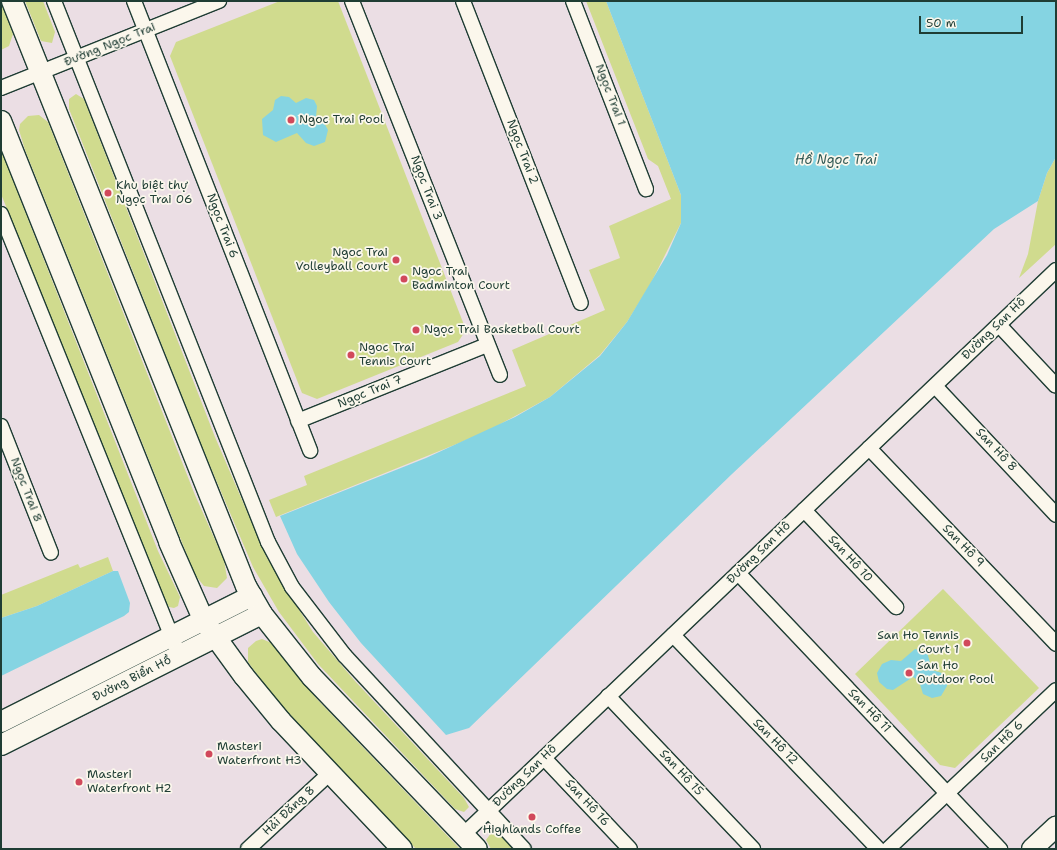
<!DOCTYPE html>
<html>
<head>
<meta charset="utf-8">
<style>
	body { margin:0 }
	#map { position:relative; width:1057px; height:850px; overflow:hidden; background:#ebdee4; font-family:"Shantell Sans",sans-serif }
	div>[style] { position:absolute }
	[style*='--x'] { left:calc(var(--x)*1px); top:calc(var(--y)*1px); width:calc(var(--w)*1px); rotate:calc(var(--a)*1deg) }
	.green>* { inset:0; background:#d0db8e }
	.water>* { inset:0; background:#85d4e2 }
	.roads { filter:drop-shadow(1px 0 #1f3d34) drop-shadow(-1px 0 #1f3d34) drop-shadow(0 1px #1f3d34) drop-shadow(0 -1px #1f3d34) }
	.street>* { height:14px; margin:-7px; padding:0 7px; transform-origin:7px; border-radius:7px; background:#fbf7ec }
	.secondary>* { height:20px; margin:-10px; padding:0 10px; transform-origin:10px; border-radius:10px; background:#fbf7ec }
	.dots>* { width:11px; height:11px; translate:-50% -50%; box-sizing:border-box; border:2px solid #fbf7ec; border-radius:50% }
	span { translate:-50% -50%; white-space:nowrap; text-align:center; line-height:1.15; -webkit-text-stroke:3.5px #fbf7ec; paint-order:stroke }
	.street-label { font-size:12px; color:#1f3d34 }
	.poi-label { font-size:12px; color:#1f3d34 }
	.left { translate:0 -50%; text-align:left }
	.right { translate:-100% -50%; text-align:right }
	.water-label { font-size:13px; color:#335b57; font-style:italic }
	.frame { position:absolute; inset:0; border:2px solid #1f3d34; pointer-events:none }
	.scale { position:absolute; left:919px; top:16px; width:104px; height:18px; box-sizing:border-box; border:2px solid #1f3d34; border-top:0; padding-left:5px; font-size:12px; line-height:14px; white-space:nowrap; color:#1f3d34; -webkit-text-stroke:3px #fbf7ec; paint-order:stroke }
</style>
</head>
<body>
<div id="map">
	<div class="green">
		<i style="clip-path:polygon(25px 1px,43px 1px,55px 32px,52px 43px,41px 41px)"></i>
		<i style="clip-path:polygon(280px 1px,338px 1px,466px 330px,458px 342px,317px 399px,302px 393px,170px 56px,176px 42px)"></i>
		<i style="clip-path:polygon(586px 1px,606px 1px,681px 195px,681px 223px,650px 285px,627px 322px,600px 355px,550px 397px,484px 433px,276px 517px,269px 500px,307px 485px,304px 476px,526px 386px,512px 350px,605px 310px,589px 270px,620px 258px,609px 226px,671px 199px,658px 166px,648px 159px)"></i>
		<i style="clip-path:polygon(1px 2px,13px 34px,9px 46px,1px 50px)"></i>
		<i style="clip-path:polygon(76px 94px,84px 99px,215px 437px,267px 558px,313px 632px,355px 681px,464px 798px,469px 807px,464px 812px,455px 809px,318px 664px,279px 612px,253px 567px,199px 440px,69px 109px,69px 99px)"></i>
		<i style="clip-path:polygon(39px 115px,48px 122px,195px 495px,224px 560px,227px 578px,217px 588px,204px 586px,195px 575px,25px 150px,19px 130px,20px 124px,28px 116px)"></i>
		<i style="clip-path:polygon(1px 150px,158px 551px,180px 597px,178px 606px,174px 608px,169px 607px,163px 597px,1px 194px)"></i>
		<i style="clip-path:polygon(1056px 157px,1056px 244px,1019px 278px,1028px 254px,1038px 201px,1047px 173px)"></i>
		<i style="clip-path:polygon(108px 557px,113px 571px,37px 606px,1px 618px,1px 595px,78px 564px,80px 568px)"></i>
		<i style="clip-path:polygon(943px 589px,1039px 688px,955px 768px,940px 765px,855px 674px)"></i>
		<i style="clip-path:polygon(262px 639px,274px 644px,316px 698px,460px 849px,416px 849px,316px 743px,273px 696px,248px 662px,248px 648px,256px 641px)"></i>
		<i style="clip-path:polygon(496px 832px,501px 834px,514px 849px,491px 849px,486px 840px,491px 833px)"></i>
	</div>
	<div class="water">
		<i style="clip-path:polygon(606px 1px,1056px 1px,1056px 157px,1047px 173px,1038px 201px,994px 229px,732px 474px,469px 728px,446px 735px,361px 643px,329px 602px,297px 554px,280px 516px,426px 458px,515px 417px,550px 397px,600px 356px,627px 322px,667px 255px,681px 223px,681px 195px)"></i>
		<i style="clip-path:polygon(281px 96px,289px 97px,296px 103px,306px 98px,314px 100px,317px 106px,316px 117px,323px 121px,328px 130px,325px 142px,314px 146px,306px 143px,297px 133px,276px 142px,263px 135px,262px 119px,273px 110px,275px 100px)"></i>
		<i style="clip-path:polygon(113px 571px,118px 571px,130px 603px,129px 612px,124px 616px,1px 676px,1px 618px,37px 606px)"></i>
		<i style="clip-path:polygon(915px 649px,927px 652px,932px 670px,942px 673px,947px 680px,947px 686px,941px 696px,932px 698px,923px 694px,919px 681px,913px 677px,893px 690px,887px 689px,879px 682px,877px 673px,882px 664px,891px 660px,901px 661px)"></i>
	</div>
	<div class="roads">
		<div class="street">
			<i style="--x:54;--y:1;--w:582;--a:68.42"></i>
			<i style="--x:268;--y:542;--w:51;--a:61.9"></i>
			<i style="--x:292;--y:587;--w:87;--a:52.5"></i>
			<i style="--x:345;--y:656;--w:263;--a:47.2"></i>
			<i style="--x:134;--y:1;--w:483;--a:68.6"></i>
			<i style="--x:352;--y:1;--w:402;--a:68.4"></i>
			<i style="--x:463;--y:1;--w:324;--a:68.7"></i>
			<i style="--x:573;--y:1;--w:202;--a:68.8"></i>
			<i style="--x:1;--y:88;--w:235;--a:-21.8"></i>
			<i style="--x:1;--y:214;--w:477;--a:68"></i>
			<i style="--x:999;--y:325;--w:83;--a:46.9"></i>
			<i style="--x:935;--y:386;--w:177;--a:46.8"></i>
			<i style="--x:298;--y:421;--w:204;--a:-21.9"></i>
			<i style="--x:1;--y:426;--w:136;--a:68.5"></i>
			<i style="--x:869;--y:448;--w:271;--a:46.3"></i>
			<i style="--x:804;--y:510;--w:134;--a:46.5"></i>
			<i style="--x:738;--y:573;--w:381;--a:46.5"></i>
			<i style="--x:673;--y:635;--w:296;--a:46.2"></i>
			<i style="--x:608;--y:696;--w:211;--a:46.5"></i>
			<i style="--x:544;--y:758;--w:125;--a:46.6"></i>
			<i style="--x:463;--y:835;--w:819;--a:-43.61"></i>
			<i style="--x:248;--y:849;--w:112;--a:-42.8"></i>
			<i style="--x:888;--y:849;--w:231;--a:-43.4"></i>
		</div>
		<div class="secondary">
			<i style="--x:12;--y:1;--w:630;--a:68.2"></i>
			<i style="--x:246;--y:586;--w:32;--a:60"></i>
			<i style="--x:262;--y:614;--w:80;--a:51.6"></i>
			<i style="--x:312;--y:677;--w:238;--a:46.2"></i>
			<i style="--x:1;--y:121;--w:453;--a:68.2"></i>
			<i style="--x:169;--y:542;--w:86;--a:66.1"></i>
			<i style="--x:204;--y:621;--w:68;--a:54"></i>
			<i style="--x:244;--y:676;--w:58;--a:50.6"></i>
			<i style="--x:281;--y:721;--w:176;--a:46.6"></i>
			<i style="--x:1;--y:722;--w:281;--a:-26.7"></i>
			<i style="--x:1;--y:745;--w:292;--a:-26.7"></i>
			<i style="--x:1032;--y:849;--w:33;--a:-43"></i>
		</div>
	</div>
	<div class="dots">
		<i style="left:291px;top:120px;background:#d1495b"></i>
		<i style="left:108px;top:193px;background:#d1495b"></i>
		<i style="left:396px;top:260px;background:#d1495b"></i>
		<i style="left:404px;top:279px;background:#d1495b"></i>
		<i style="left:416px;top:330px;background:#d1495b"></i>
		<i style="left:351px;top:355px;background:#d1495b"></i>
		<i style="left:967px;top:643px;background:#d1495b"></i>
		<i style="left:909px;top:673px;background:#d1495b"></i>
		<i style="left:209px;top:754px;background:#d1495b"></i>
		<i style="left:79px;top:782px;background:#d1495b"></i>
		<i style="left:532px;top:817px;background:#d1495b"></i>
	</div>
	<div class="street-label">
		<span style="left:110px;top:45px;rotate:-22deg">Đường Ngọc Trai</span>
		<span style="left:610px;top:95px;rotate:69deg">Ngọc Trai 1</span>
		<span style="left:522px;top:152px;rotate:69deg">Ngọc Trai 2</span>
		<span style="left:426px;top:188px;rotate:69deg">Ngọc Trai 3</span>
		<span style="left:222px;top:226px;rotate:69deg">Ngọc Trai 6</span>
		<span style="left:994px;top:329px;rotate:-44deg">Đường San Hô</span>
		<span style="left:370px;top:392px;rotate:-22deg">Ngọc Trai 7</span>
		<span style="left:996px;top:450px;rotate:47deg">San Hô 8</span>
		<span style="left:26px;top:490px;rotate:69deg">Ngọc Trai 8</span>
		<span style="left:963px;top:546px;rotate:46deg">San Hô 9</span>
		<span style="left:759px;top:553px;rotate:-44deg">Đường San Hô</span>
		<span style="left:850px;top:559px;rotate:47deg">San Hô 10</span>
		<span style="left:132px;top:679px;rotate:-27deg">Đường Biển Hồ</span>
		<span style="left:869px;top:711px;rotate:46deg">San Hô 11</span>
		<span style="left:775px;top:742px;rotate:46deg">San Hô 12</span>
		<span style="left:1002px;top:742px;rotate:-44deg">San Hô 6</span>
		<span style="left:681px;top:773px;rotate:47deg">San Hô 15</span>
		<span style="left:525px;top:776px;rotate:-44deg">Đường San Hô</span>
		<span style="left:587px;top:803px;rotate:47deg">San Hô 16</span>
		<span style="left:289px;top:811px;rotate:-43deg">Hải Đăng 8</span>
	</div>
	<div class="poi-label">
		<span class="left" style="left:299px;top:120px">Ngoc Trai Pool</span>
		<span class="left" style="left:116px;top:193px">Khu biệt thự<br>Ngọc Trai 06</span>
		<span class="right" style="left:388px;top:260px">Ngoc Trai<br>Volleyball Court</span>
		<span class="left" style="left:412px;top:279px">Ngoc Trai<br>Badminton Court</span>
		<span class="left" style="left:424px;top:330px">Ngọc Trai Basketball Court</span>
		<span class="left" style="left:359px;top:355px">Ngoc Trai<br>Tennis Court</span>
		<span class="right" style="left:959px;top:643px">San Ho Tennis<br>Court 1</span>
		<span class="left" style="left:917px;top:673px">San Ho<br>Outdoor Pool</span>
		<span class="left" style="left:217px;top:754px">Masteri<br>Waterfront H3</span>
		<span class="left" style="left:87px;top:782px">Masteri<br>Waterfront H2</span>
		<span style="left:532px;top:830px">Highlands Coffee</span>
	</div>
	<div class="water-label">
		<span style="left:836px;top:160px">Hồ Ngọc Trai</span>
	</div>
	<div class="frame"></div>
	<div class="scale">50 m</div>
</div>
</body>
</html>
